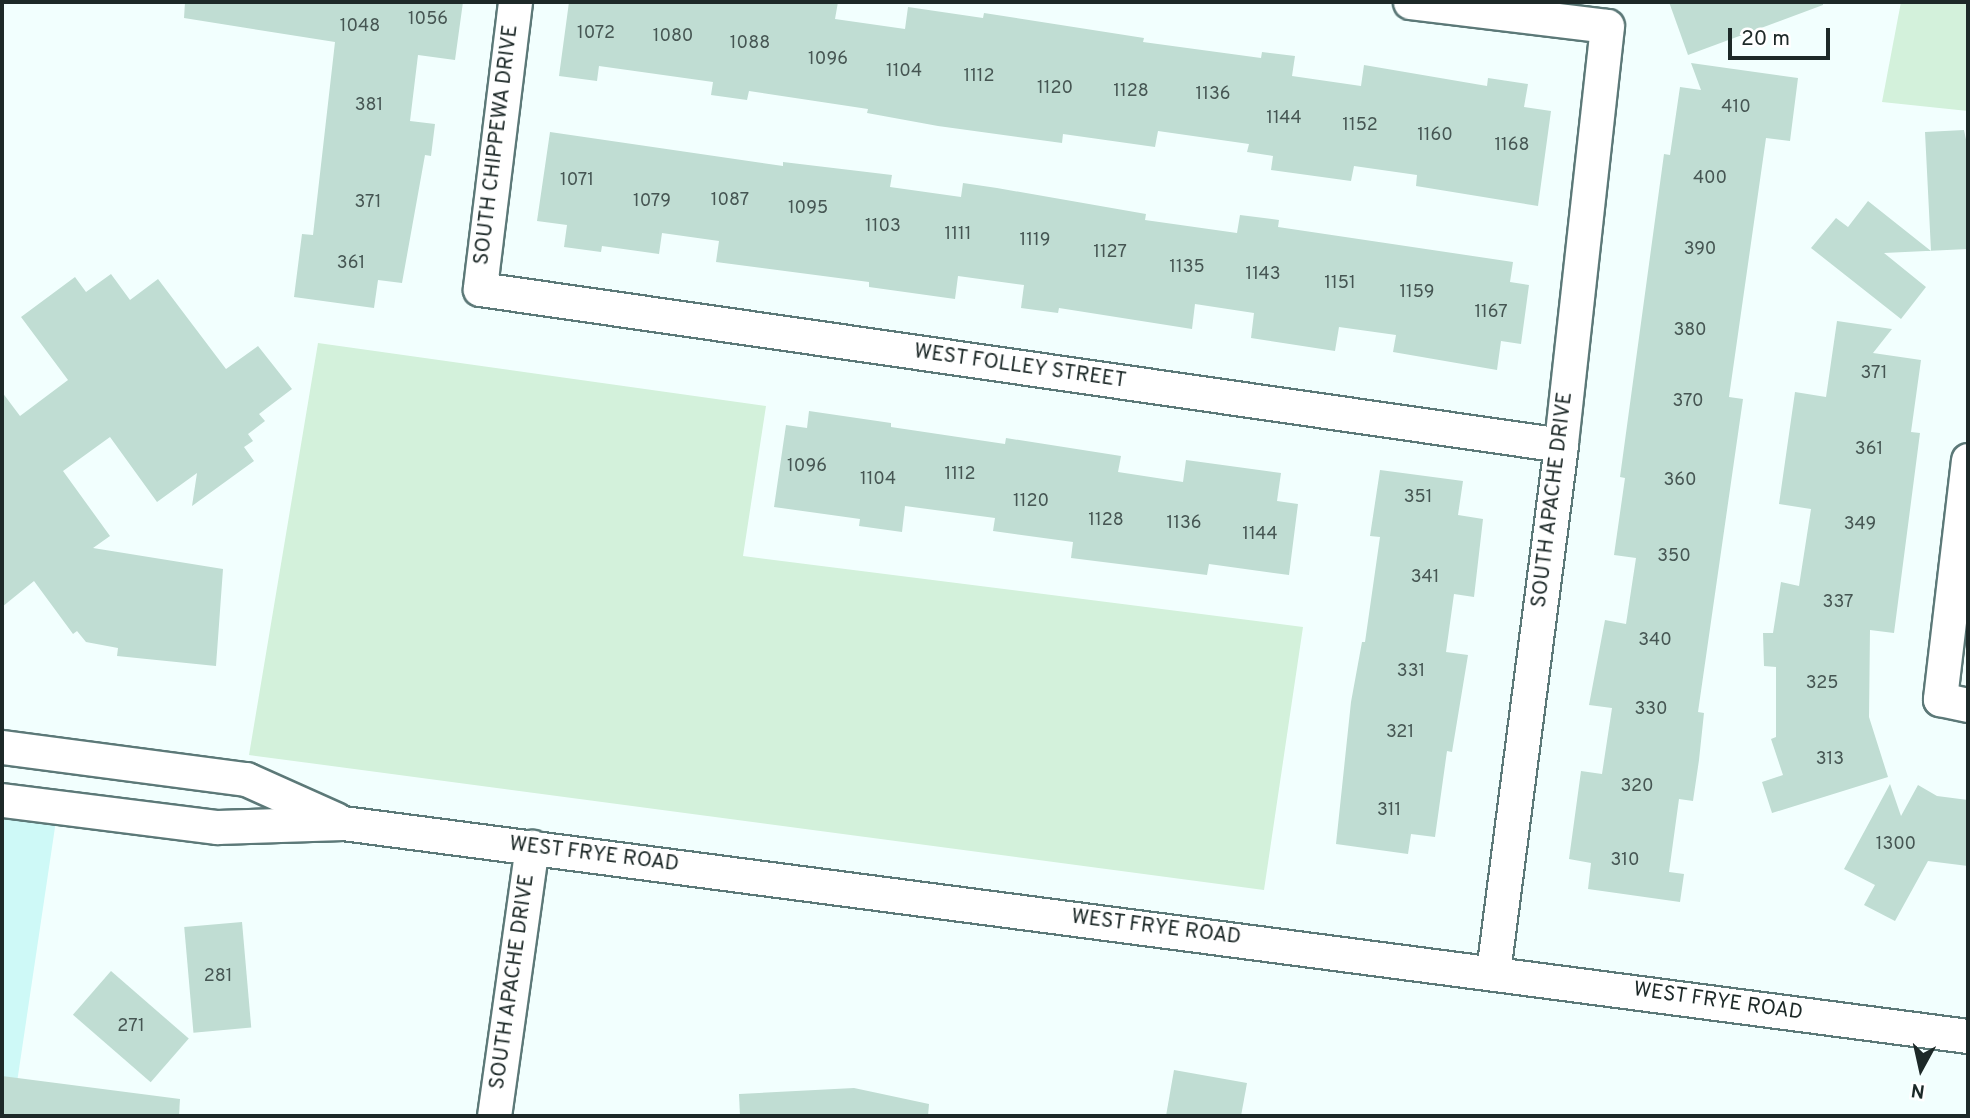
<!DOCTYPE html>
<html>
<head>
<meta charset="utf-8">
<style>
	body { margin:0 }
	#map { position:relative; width:1970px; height:1118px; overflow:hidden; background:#f2fffe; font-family:Overpass,sans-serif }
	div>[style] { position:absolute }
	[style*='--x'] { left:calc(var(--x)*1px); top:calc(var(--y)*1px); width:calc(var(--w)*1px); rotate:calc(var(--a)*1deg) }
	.built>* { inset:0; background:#cef9f7 }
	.green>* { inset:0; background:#d3f1db }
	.building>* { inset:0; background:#c0ddd3; transform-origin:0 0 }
	.roads { filter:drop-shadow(2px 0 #5c7978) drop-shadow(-2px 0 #5c7978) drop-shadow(0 2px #5c7978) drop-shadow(0 -2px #5c7978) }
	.minor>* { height:33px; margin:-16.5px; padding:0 16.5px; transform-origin:16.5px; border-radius:16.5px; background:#fff }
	span { translate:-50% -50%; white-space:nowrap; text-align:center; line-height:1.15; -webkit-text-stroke:5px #fff; paint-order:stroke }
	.number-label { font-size:18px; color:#465653 }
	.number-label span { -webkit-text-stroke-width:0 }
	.street-label { font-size:21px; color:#1d2928 }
	.frame { position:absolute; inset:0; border:4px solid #1d2928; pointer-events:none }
	.north { position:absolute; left:1886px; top:1034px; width:70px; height:70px; -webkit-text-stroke:5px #fff; paint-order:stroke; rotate:188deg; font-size:19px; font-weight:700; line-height:28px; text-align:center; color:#1d2928 }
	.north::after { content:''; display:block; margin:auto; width:24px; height:32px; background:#1d2928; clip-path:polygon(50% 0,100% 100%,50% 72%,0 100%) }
	.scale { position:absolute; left:1728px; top:28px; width:102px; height:32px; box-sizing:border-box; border:4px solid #1d2928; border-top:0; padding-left:9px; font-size:21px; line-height:24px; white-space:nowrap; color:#1d2928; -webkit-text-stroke:5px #fff; paint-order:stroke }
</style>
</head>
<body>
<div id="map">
	<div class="built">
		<i style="clip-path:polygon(2px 800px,58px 807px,12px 1116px,2px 1116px)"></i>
	</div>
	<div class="green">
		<i style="clip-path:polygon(1901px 2px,1968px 2px,1968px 111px,1882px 102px)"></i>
		<i style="clip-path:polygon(318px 343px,766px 406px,743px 556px,1303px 627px,1264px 890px,249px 755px)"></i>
	</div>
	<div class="building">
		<i style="clip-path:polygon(185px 2px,463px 2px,455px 60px,418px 55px,410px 121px,435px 124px,431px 156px,425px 155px,402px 283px,378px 280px,374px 308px,294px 297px,302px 234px,313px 235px,335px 42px,184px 18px)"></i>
		<i style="clip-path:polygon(569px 2px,838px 2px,835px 19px,905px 29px,908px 7px,983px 18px,984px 13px,1144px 38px,1143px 42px,1261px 58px,1262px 52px,1295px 56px,1292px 76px,1361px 86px,1364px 65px,1487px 86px,1488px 78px,1528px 84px,1524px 107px,1551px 111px,1538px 206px,1416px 186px,1417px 175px,1354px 166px,1351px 181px,1271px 170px,1273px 156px,1247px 152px,1249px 144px,1158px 131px,1155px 147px,1063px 134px,1062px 143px,938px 126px,867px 113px,868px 109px,749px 91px,747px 100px,711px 95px,713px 82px,599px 66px,597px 81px,559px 76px)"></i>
		<i style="clip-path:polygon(1669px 2px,1823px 2px,1823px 5px,1688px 55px)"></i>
		<i style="clip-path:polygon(1691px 63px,1798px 78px,1790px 141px,1766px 138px,1729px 397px,1743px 399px,1698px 712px,1704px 713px,1699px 760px,1693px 801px,1679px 799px,1669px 872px,1684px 874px,1680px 902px,1588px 889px,1591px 863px,1569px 859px,1581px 771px,1602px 774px,1612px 708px,1589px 705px,1605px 620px,1626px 624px,1636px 558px,1614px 555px,1625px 478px,1620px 477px,1664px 154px,1670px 155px,1680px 87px,1701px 90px)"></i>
		<i style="clip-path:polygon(1964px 130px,1968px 149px,1968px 249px,1884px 253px,1926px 287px,1901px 319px,1811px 248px,1836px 218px,1848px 227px,1868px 201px,1931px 251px,1925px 132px)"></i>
		<i style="clip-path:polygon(550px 132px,783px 166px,783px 162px,892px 175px,890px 187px,961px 197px,963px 183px,997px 188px,1146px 214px,1145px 220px,1237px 233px,1240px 215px,1279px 220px,1278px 227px,1513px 262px,1510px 282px,1529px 285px,1521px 344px,1501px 341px,1497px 370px,1393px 352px,1396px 335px,1339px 327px,1335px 351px,1251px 338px,1254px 313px,1195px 304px,1192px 329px,1059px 308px,1058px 313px,1021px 308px,1024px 285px,958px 276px,955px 299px,869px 287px,869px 282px,716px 262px,719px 241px,662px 233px,659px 254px,602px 246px,601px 252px,564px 247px,567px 225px,537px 221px)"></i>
		<i style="clip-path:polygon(111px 274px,130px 300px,158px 279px,226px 369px,258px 346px,292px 389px,259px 414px,265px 421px,248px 434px,253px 441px,244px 447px,254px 461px,192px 506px,197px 473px,157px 502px,110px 437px,63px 471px,110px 536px,93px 548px,223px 569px,216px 666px,117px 656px,118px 648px,86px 642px,77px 631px,73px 634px,34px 581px,2px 607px,2px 392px,20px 416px,68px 380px,21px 317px,75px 277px,86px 292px)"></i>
		<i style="clip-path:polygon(1837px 321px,1892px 329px,1873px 353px,1921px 360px,1911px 432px,1920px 433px,1894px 633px,1870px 630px,1869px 717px,1888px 777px,1772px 813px,1762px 782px,1783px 775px,1771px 739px,1776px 737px,1776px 667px,1764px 666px,1763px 633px,1773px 633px,1781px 582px,1799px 586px,1811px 509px,1779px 504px,1795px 392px,1826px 397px)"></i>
		<i style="clip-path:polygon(809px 411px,891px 423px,891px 427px,1005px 444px,1006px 438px,1121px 456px,1118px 472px,1183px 482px,1186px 460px,1281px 473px,1277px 501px,1298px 504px,1289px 575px,1209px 564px,1207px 575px,1071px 558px,1073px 542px,993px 531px,995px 518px,905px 506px,902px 532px,859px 526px,860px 519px,774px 507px,786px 425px,807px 428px)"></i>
		<i style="clip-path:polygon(1380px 470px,1463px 481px,1458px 515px,1483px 519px,1474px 597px,1454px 594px,1446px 652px,1468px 655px,1452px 752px,1447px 751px,1435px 837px,1411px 834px,1408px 854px,1336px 844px,1351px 702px,1362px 642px,1365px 642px,1380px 537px,1370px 536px)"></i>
		<i style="clip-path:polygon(1890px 784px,1901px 816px,1918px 785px,1937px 796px,1968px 800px,1968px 866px,1928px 861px,1895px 921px,1864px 905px,1875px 885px,1844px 869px)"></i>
		<i style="left:242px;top:922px;width:106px;height:58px;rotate:85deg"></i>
		<i style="left:111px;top:971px;width:103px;height:58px;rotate:41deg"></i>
		<i style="clip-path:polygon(1174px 1070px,1247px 1083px,1241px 1116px,1166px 1116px)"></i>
		<i style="clip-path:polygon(2px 1076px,180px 1099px,179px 1116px,2px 1116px)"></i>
		<i style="clip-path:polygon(854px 1088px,929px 1104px,928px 1116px,740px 1116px,739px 1094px)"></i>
	</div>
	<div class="roads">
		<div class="minor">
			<i style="--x:515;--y:2;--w:289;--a:97"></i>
			<i style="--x:480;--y:289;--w:1092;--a:8.21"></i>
			<i style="--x:1410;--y:2;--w:198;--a:6.9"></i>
			<i style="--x:1607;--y:26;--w:422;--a:96.3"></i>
			<i style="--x:1561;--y:445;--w:531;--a:97.35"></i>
			<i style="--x:1968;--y:460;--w:241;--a:96.7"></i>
			<i style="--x:1940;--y:699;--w:29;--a:12"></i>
			<i style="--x:2;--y:747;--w:246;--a:7.5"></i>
			<i style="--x:246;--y:779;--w:98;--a:24.2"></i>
			<i style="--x:2;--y:800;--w:217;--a:7.2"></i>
			<i style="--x:217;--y:827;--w:126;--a:-1.8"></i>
			<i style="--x:343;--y:823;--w:1639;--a:7.47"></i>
			<i style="--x:494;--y:1116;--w:272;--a:-82"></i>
		</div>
	</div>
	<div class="number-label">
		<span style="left:428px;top:20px">1056</span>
		<span style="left:360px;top:27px">1048</span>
		<span style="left:596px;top:34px">1072</span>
		<span style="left:673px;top:37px">1080</span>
		<span style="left:750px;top:44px">1088</span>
		<span style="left:828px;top:60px">1096</span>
		<span style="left:904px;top:72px">1104</span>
		<span style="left:979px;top:77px">1112</span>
		<span style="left:1055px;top:89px">1120</span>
		<span style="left:1131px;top:92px">1128</span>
		<span style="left:1213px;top:95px">1136</span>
		<span style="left:369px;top:106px">381</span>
		<span style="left:1736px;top:108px">410</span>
		<span style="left:1284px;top:119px">1144</span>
		<span style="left:1360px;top:126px">1152</span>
		<span style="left:1435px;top:136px">1160</span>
		<span style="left:1512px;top:146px">1168</span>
		<span style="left:1710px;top:179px">400</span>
		<span style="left:577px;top:181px">1071</span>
		<span style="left:730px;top:201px">1087</span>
		<span style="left:652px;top:202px">1079</span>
		<span style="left:368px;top:203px">371</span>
		<span style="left:808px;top:209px">1095</span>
		<span style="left:883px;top:227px">1103</span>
		<span style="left:958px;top:235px">1111</span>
		<span style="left:1035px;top:241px">1119</span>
		<span style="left:1700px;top:250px">390</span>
		<span style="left:1110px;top:253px">1127</span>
		<span style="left:351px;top:264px">361</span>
		<span style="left:1187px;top:268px">1135</span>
		<span style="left:1263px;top:275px">1143</span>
		<span style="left:1340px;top:284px">1151</span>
		<span style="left:1417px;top:293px">1159</span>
		<span style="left:1491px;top:313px">1167</span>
		<span style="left:1690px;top:331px">380</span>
		<span style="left:1874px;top:374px">371</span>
		<span style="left:1688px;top:402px">370</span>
		<span style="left:1869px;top:450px">361</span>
		<span style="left:807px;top:467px">1096</span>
		<span style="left:960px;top:475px">1112</span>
		<span style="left:878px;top:480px">1104</span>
		<span style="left:1680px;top:481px">360</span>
		<span style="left:1418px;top:498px">351</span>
		<span style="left:1031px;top:502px">1120</span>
		<span style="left:1106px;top:521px">1128</span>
		<span style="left:1184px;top:524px">1136</span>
		<span style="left:1860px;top:525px">349</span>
		<span style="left:1260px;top:535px">1144</span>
		<span style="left:1674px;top:557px">350</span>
		<span style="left:1425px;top:578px">341</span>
		<span style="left:1838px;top:603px">337</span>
		<span style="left:1655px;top:641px">340</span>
		<span style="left:1411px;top:672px">331</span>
		<span style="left:1822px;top:684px">325</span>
		<span style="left:1651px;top:710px">330</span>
		<span style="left:1400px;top:733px">321</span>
		<span style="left:1830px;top:760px">313</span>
		<span style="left:1637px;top:787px">320</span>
		<span style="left:1389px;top:811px">311</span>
		<span style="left:1896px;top:845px">1300</span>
		<span style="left:1625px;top:861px">310</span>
		<span style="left:218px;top:977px">281</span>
		<span style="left:131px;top:1027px">271</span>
	</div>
	<div class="street-label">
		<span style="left:497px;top:145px;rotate:-83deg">SOUTH CHIPPEWA DRIVE</span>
		<span style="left:1020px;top:367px;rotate:8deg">WEST FOLLEY STREET</span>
		<span style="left:1553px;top:500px;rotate:-83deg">SOUTH APACHE DRIVE</span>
		<span style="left:594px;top:855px;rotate:7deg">WEST FRYE ROAD</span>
		<span style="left:1156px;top:928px;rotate:7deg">WEST FRYE ROAD</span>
		<span style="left:513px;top:982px;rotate:-82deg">SOUTH APACHE DRIVE</span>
		<span style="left:1718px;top:1002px;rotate:8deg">WEST FRYE ROAD</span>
	</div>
	<div class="frame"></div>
	<div class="north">N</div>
	<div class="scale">20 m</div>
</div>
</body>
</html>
